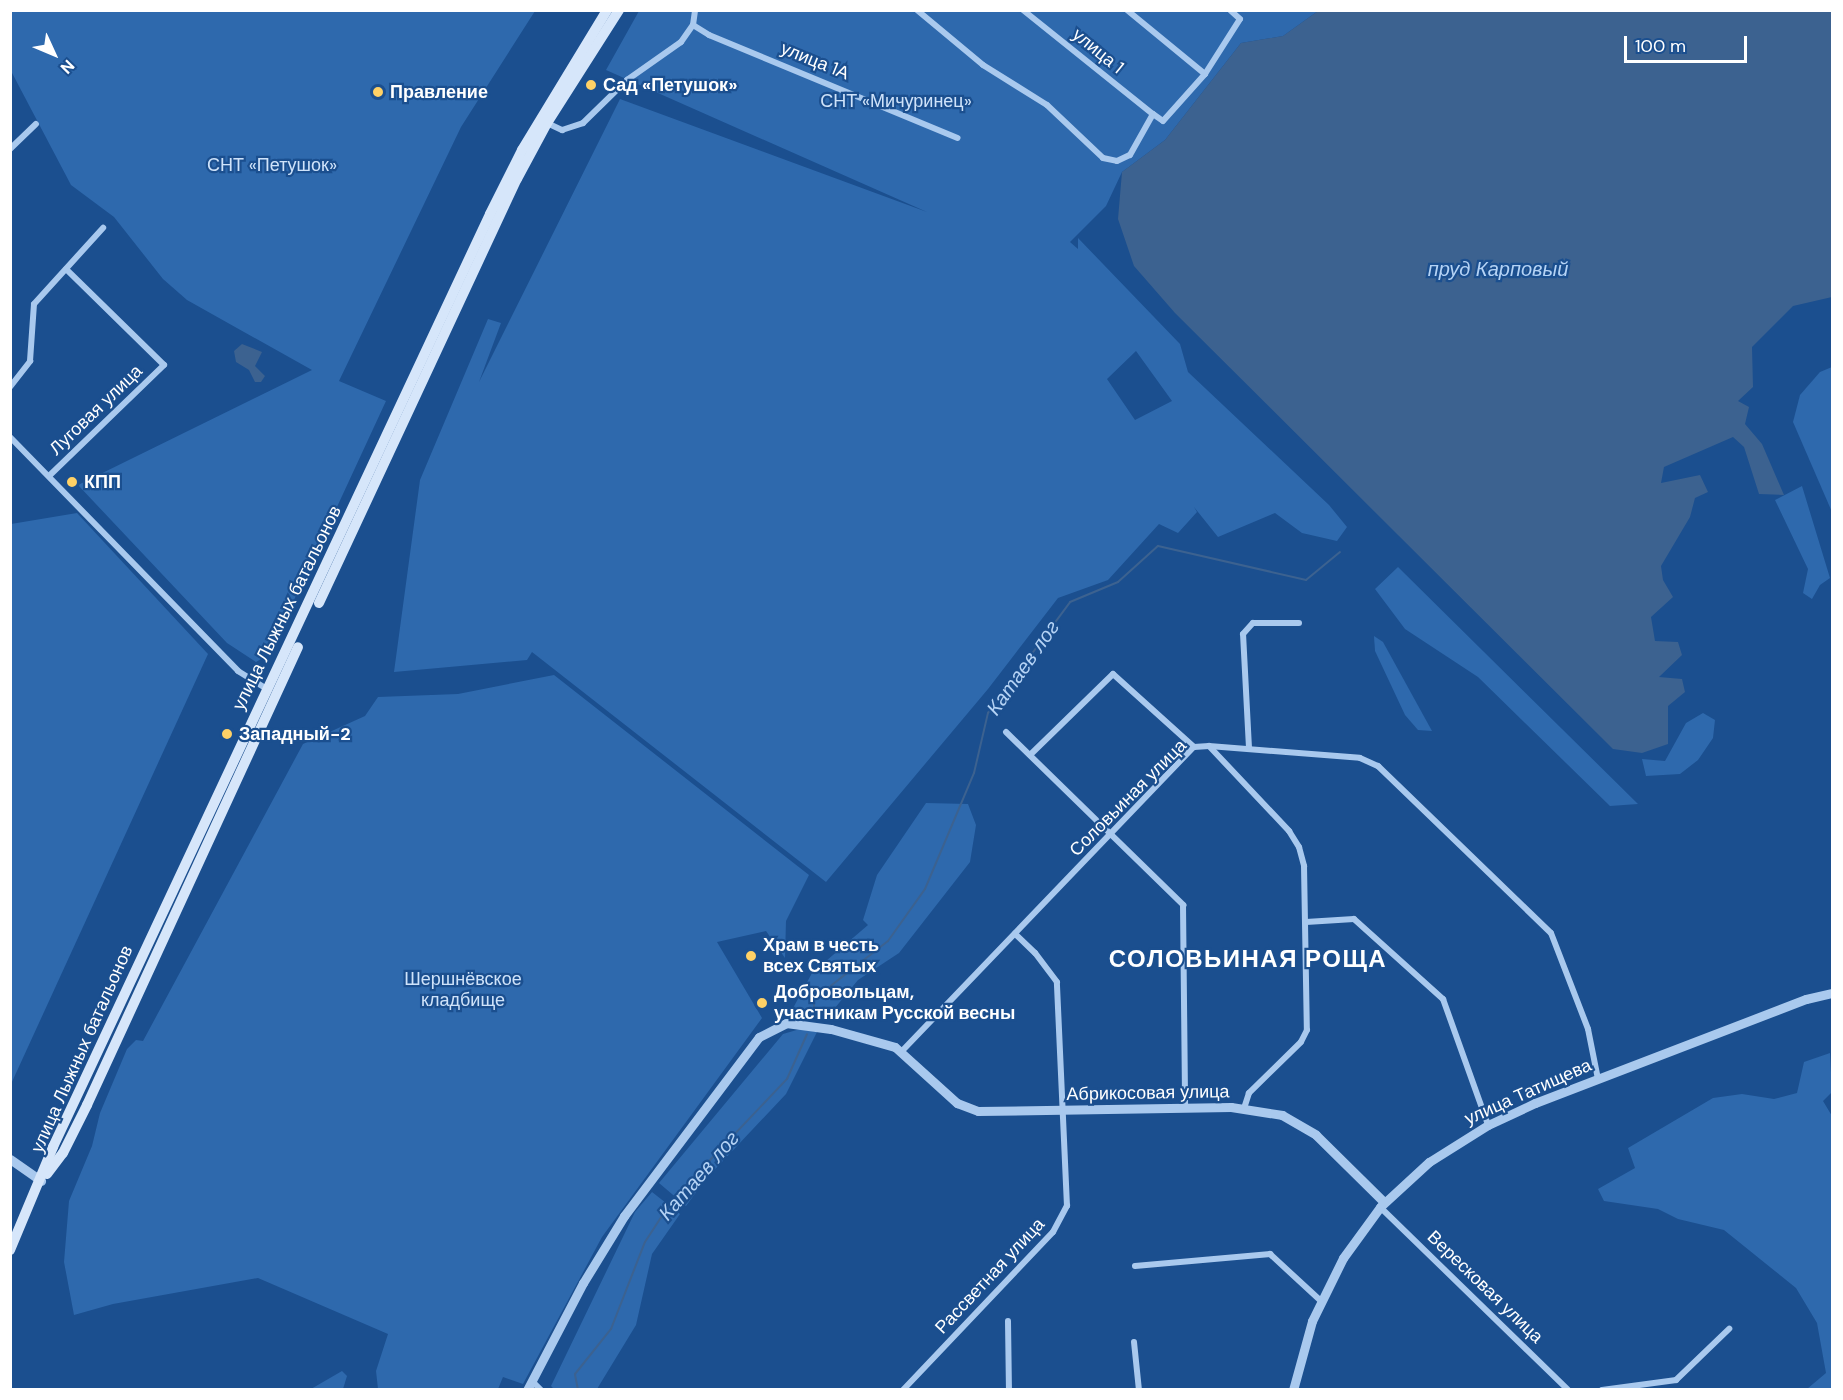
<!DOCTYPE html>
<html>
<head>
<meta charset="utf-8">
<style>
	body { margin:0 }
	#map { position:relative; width:1843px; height:1400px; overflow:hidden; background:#1b4f8f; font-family:"DM Sans",sans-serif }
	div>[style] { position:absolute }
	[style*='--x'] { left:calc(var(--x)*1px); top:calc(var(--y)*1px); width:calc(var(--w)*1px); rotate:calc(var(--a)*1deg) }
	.green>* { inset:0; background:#2e69ad }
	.water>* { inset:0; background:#3c6290 }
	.stream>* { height:2px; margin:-1px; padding:0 1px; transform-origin:1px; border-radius:1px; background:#3c6290 }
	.minor>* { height:6px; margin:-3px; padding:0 3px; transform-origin:3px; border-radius:3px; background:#a9c9ee }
	.tertiary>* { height:9px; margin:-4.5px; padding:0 4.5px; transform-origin:4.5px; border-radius:4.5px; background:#a9c9ee }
	.secondary>* { height:10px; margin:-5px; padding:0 5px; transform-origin:5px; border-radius:5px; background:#d6e6fa }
	.dots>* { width:16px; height:16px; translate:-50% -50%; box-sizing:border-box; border:3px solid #1b4f8f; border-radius:50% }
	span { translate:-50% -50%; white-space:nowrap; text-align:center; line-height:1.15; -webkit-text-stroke:4.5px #1b4f8f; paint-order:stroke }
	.street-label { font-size:18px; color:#fff }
	.poi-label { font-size:18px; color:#fff; font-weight:700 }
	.left { translate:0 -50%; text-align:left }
	.park-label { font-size:18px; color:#cfe3fa }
	.water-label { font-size:20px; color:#b5d3f5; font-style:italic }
	.district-label { font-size:24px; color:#fff; font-weight:700; letter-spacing:1.5px }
	.frame { position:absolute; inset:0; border:12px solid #fff; pointer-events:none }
	.north { position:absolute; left:24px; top:24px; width:60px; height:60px; -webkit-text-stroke:4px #1b4f8f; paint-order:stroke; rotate:134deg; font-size:16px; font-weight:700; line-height:24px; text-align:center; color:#fff }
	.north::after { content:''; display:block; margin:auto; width:21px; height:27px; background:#fff; clip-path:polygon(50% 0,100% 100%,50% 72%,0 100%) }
	.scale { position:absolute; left:1624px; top:36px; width:123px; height:27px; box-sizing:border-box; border:3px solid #fff; border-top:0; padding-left:8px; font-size:18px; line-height:21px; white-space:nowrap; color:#fff; -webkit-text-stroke:4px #1b4f8f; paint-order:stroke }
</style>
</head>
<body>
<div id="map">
	<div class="green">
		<i style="clip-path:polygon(11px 10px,535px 11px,461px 127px,339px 381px,386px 401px,269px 654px,256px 662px,227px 643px,78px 485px,312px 370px,187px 300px,163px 279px,114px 217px,71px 185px,11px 71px)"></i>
		<i style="clip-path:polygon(evenodd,639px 11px,1318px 11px,1283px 36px,1241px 43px,1165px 140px,1122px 172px,1106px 206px,1070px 242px,1078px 249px,1078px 238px,1180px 344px,1188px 372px,1329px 505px,1347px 527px,1337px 541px,1302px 533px,1275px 513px,1218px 537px,1194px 507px,1197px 512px,1178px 533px,1159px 524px,1108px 580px,1058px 598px,988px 689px,826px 882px,532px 652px,527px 660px,394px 672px,420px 480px,488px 319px,501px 323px,479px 382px,620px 99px,927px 212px,606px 70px,639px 11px,1136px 351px,1172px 401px,1135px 420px,1107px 379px,1136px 351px)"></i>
		<i style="clip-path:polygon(1832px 367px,1832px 512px,1793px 422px,1800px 395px,1820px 372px)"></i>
		<i style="clip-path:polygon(1802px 486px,1830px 578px,1820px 585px,1812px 599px,1803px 593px,1808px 569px,1775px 500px)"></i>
		<i style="clip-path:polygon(77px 513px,208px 654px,11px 1084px,11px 524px)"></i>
		<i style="clip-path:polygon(1398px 567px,1638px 804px,1610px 806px,1478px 677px,1405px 629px,1375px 589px)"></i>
		<i style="clip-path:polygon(1374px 636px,1383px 642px,1432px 731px,1418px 730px,1405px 715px,1375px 651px)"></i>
		<i style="clip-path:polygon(554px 675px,809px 875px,786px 921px,785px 958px,766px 931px,717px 942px,762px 1018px,602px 1237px,523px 1384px,503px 1377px,498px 1389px,378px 1389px,376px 1371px,388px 1334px,258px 1278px,113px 1304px,74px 1315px,64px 1262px,69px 1201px,92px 1146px,100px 1113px,127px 1049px,136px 1040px,143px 1041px,303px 744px,365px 716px,378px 697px,458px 694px)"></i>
		<i style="clip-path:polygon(1703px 713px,1715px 720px,1713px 738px,1698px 760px,1680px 774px,1646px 776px,1642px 759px,1665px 761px,1686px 723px)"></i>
		<i style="clip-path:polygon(926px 803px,968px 804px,976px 825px,970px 862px,899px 953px,858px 980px,825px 1020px,792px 1010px,812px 973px,868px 925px,863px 920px,877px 875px)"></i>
		<i style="clip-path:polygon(800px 1029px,817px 1032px,786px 1094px,705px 1180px,686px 1206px,659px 1183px,783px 1034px)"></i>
		<i style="clip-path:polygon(1830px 1053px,1832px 1092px,1823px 1101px,1832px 1116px,1832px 1389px,1807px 1389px,1826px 1373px,1817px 1323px,1796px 1288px,1724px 1230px,1678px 1219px,1658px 1209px,1604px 1201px,1598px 1189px,1635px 1168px,1628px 1148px,1713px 1098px,1742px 1094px,1774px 1099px,1797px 1093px,1804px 1062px)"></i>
		<i style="clip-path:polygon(652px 1192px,680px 1214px,652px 1254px,636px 1325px,597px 1389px,554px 1389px,551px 1386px,635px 1212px)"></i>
		<i style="clip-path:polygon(342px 1371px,347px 1376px,343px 1389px,311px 1389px)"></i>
	</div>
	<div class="water">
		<i style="clip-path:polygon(1318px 11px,1832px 11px,1832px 297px,1793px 306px,1752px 347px,1753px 387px,1738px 401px,1749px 407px,1745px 424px,1762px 444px,1784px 495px,1759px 494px,1744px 447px,1733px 437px,1664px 467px,1661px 483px,1700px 475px,1708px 492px,1695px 498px,1690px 517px,1661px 566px,1663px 580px,1673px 597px,1651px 617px,1655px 641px,1678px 642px,1682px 655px,1659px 677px,1682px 679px,1685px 692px,1668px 706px,1668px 744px,1642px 753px,1613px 749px,1175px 313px,1134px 266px,1118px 219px,1122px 172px,1165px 140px,1241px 43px,1283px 36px)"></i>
		<i style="clip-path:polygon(242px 344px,262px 352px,255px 366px,265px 376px,261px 382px,255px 382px,249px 370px,236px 362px,234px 351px)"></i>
	</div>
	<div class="stream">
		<i style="--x:814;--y:1017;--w:18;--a:-90"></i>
		<i style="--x:814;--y:999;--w:94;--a:-38.1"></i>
		<i style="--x:888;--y:941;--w:64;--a:-54.6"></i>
		<i style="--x:925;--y:889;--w:126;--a:-67.1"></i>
		<i style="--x:974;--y:773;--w:62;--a:-76.9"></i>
		<i style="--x:988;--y:713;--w:138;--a:-53.5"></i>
		<i style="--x:1070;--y:602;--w:52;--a:-22.6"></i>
		<i style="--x:1118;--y:582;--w:54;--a:-42"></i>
		<i style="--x:1158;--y:546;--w:152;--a:12.9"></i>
		<i style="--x:1306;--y:580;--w:44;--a:-39.5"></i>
		<i style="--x:578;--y:1390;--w:16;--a:-101"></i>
		<i style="--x:575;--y:1374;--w:58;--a:-51.3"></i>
		<i style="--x:611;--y:1329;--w:93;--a:-68.7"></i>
		<i style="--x:645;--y:1242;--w:51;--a:-56.9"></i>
		<i style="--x:673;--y:1199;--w:166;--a:-46.5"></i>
		<i style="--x:787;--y:1079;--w:49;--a:-66"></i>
	</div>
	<div class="minor">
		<i style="--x:917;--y:10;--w:86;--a:39.8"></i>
		<i style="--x:983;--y:65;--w:75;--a:32"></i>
		<i style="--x:1047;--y:105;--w:77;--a:43.4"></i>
		<i style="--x:1103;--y:158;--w:14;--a:12"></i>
		<i style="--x:1117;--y:161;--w:14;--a:-25"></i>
		<i style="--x:1130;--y:155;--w:47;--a:-60.7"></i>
		<i style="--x:1153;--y:114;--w:12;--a:35"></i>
		<i style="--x:1163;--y:121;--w:63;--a:-48.2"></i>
		<i style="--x:1205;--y:74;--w:65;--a:-57.5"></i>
		<i style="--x:1240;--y:19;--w:13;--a:-138"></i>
		<i style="--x:1023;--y:10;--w:166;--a:38.7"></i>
		<i style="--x:1127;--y:10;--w:101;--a:39.4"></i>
		<i style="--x:693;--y:25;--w:19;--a:32"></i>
		<i style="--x:709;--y:35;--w:269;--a:22.5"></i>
		<i style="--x:547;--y:123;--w:17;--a:25"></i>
		<i style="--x:562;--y:130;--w:22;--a:-18"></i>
		<i style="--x:583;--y:123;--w:62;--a:-44.3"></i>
		<i style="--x:627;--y:80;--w:66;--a:-35.1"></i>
		<i style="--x:681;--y:42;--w:21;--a:-55"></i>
		<i style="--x:693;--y:25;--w:15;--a:-82"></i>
		<i style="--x:10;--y:149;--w:36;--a:-44"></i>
		<i style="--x:10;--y:387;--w:33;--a:-52"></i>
		<i style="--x:30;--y:361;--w:57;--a:-86"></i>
		<i style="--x:34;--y:304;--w:103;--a:-47.8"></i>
		<i style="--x:10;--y:437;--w:327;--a:45.7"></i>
		<i style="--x:238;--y:671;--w:36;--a:32"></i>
		<i style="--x:49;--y:476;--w:160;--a:-44"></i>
		<i style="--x:164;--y:365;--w:137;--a:-135.6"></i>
		<i style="--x:1006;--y:732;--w:248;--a:44.3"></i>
		<i style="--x:1183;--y:905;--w:203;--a:89.4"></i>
		<i style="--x:1209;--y:746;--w:117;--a:46.7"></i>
		<i style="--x:1289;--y:831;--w:19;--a:58"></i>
		<i style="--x:1299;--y:847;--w:20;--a:75"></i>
		<i style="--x:1304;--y:866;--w:164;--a:89"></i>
		<i style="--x:1307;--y:1030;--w:13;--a:117"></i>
		<i style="--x:1301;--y:1042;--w:73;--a:135.6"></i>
		<i style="--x:1249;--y:1093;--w:16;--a:108"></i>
		<i style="--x:1249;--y:748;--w:114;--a:-93"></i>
		<i style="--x:1243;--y:634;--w:15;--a:-48"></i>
		<i style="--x:1253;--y:623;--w:46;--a:0"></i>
		<i style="--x:1030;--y:755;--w:116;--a:-44.3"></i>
		<i style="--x:1113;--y:674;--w:109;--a:42"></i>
		<i style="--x:1306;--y:922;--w:48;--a:-3.6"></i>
		<i style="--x:1354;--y:919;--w:120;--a:42"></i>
		<i style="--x:1443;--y:999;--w:134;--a:70.3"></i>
		<i style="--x:903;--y:1050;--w:420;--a:-46.2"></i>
		<i style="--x:1194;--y:747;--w:15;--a:-4"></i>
		<i style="--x:1209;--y:746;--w:151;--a:4.5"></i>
		<i style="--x:1360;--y:758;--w:20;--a:24"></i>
		<i style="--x:1378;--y:766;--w:240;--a:44"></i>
		<i style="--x:1551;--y:933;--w:103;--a:68.9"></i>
		<i style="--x:1588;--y:1029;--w:51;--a:78.7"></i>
		<i style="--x:1380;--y:1207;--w:262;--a:44.2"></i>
		<i style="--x:1135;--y:1266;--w:136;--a:-5.1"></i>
		<i style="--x:1270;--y:1254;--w:69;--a:42.7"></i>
		<i style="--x:1008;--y:1321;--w:69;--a:89.2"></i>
		<i style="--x:1134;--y:1342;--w:48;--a:84.1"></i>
		<i style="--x:533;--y:1382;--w:11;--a:45"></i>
		<i style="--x:903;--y:1390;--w:218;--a:-46.5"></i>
		<i style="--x:1053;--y:1232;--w:30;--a:-62"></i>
		<i style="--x:1067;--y:1206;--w:224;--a:-92.6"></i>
		<i style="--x:1057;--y:982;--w:36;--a:-127"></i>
		<i style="--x:1035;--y:953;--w:28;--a:-136"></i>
		<i style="--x:1602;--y:1390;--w:75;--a:-7.7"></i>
		<i style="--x:1676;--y:1380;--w:74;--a:-43.9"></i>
	</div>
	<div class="tertiary">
		<i style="--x:10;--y:1159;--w:38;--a:35"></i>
		<i style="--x:527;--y:1390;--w:121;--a:-62.4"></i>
		<i style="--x:583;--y:1283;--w:79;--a:-58.5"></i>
		<i style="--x:624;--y:1216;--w:224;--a:-53"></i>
		<i style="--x:759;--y:1037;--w:30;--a:-27"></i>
		<i style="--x:786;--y:1023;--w:45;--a:7.6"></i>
		<i style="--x:831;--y:1029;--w:66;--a:15.7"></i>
		<i style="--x:895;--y:1047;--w:84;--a:42.1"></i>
		<i style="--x:957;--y:1103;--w:22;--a:21"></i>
		<i style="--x:978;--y:1111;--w:253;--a:-0.9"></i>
		<i style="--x:1231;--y:1107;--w:52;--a:8.9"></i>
		<i style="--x:1282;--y:1115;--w:39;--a:30"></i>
		<i style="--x:1316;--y:1135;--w:95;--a:44.6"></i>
		<i style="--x:1293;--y:1390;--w:72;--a:-74.6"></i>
		<i style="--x:1312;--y:1321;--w:70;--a:-63.8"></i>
		<i style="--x:1343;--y:1258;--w:63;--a:-54"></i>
		<i style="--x:1380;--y:1207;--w:67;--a:-42.6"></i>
		<i style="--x:1429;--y:1162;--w:70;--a:-32.1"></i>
		<i style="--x:1488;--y:1125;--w:52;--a:-25.1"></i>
		<i style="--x:1535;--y:1103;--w:290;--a:-21"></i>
		<i style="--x:1806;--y:999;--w:27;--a:-13"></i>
	</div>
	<div class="secondary">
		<i style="--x:319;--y:603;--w:468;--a:-65"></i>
		<i style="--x:517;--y:179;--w:64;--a:-61.8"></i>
		<i style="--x:547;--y:123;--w:134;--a:-57.5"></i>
		<i style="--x:47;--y:1174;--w:26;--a:-53"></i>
		<i style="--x:63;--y:1153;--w:54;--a:-63.4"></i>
		<i style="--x:87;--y:1105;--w:504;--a:-65.26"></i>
		<i style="--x:10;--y:1250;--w:112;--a:-67.3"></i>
		<i style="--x:53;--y:1147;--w:1030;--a:-64.9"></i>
		<i style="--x:490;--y:214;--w:72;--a:-63.4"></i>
		<i style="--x:522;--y:150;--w:164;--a:-58.7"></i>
	</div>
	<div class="dots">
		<i style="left:591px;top:85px;background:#ffd166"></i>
		<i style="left:378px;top:92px;background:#ffd166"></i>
		<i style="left:72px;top:482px;background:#ffd166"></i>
		<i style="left:227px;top:734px;background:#ffd166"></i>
		<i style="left:751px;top:956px;background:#ffd166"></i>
		<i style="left:762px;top:1003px;background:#ffd166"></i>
	</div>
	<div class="street-label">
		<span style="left:1098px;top:51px;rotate:39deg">улица 1</span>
		<span style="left:815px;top:61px;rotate:22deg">улица 1А</span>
		<span style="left:96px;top:410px;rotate:-44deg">Луговая улица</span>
		<span style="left:287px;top:608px;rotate:-64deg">улица Лыжных батальонов</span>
		<span style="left:1128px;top:798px;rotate:-45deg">Соловьиная улица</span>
		<span style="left:82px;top:1049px;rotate:-66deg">улица Лыжных батальонов</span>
		<span style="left:1528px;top:1092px;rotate:-24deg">улица Татищева</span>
		<span style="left:1148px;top:1093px;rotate:-1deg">Абрикосовая улица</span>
		<span style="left:990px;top:1276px;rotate:-47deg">Рассветная улица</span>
		<span style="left:1485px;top:1287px;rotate:44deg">Вересковая улица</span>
	</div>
	<div class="poi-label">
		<span class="left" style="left:603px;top:85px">Сад «Петушок»</span>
		<span class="left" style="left:390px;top:92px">Правление</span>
		<span class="left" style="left:84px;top:482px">КПП</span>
		<span class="left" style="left:239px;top:734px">Западный-2</span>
		<span class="left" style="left:763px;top:956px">Храм в честь<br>всех Святых</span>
		<span class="left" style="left:774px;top:1003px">Добровольцам,<br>участникам Русской весны</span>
	</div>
	<div class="park-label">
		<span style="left:896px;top:101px">СНТ «Мичуринец»</span>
		<span style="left:272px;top:165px">СНТ «Петушок»</span>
		<span style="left:463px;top:990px">Шершнёвское<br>кладбище</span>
	</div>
	<div class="water-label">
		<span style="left:1498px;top:269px">пруд Карповый</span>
		<span style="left:1023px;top:668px;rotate:-55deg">Катаев лог</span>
		<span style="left:699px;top:1176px;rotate:-49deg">Катаев лог</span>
	</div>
	<div class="district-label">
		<span style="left:1248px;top:959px">СОЛОВЬИНАЯ РОЩА</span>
	</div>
	<div class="frame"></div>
	<div class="north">N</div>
	<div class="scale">100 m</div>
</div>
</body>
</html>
